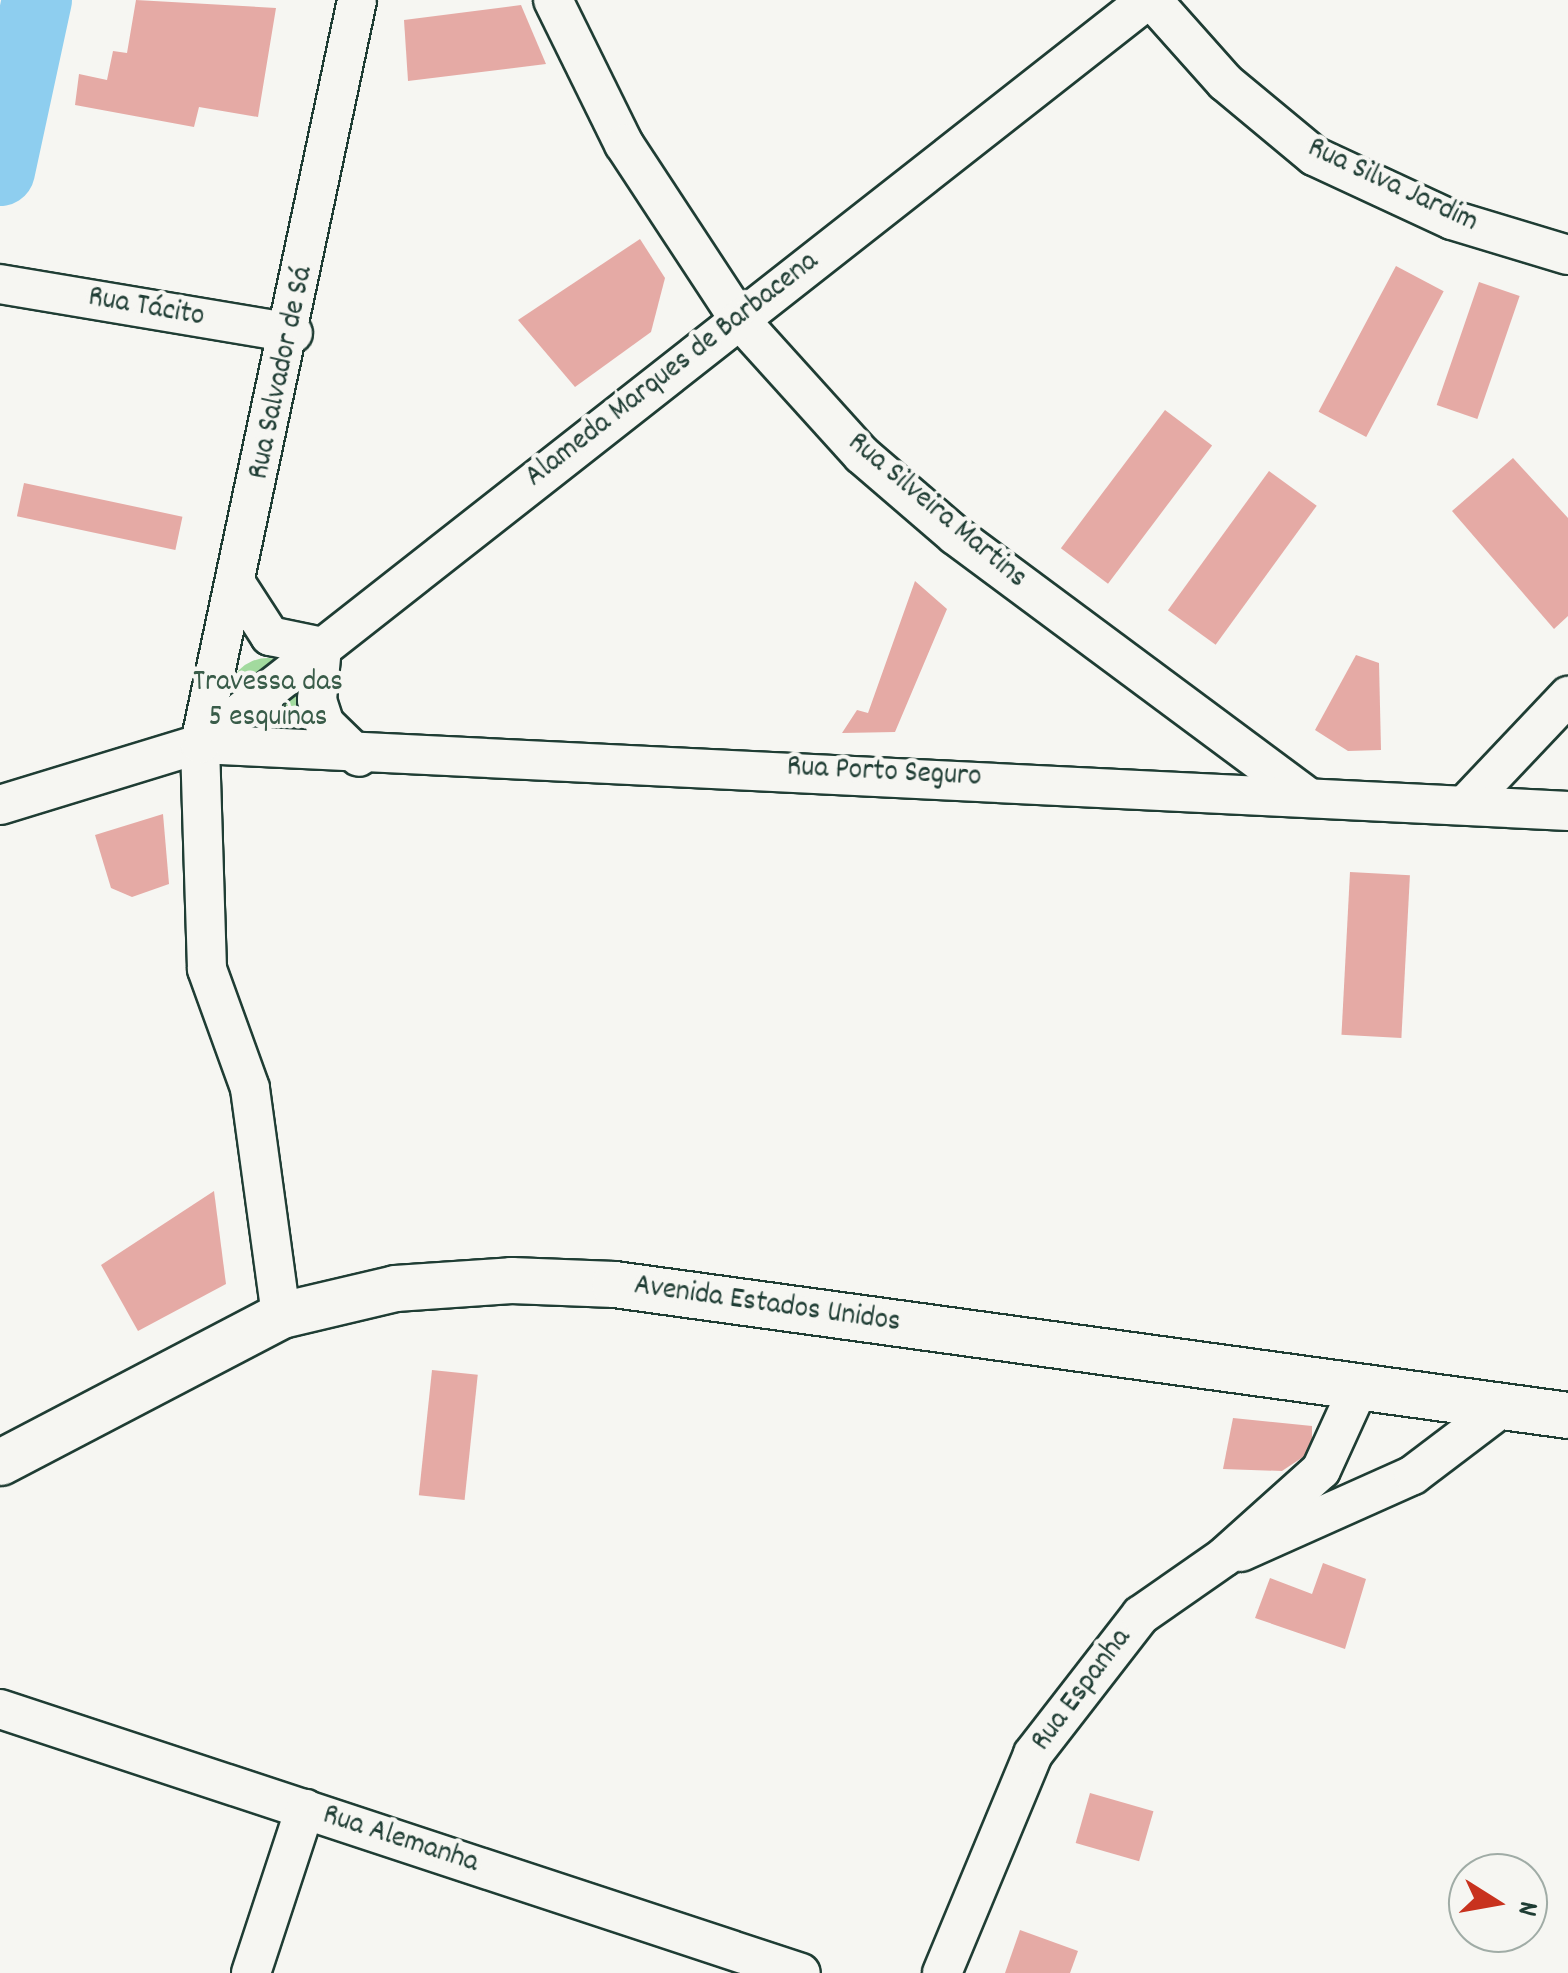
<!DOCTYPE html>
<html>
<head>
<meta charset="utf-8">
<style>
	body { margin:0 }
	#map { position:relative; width:1568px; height:1973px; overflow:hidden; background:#f6f6f2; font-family:Dekko,sans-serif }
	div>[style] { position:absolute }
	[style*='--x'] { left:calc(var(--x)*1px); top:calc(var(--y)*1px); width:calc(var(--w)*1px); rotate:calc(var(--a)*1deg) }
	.green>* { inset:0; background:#a2da9e }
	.round { border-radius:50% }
	.river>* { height:70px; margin:-35px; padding:0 35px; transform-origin:35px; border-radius:35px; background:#8eceef }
	.building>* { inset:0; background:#e5aaa5; transform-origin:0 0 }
	.roads { filter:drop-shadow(2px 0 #1f3d34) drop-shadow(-2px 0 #1f3d34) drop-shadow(0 2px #1f3d34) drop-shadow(0 -2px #1f3d34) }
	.minor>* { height:38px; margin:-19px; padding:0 19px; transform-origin:19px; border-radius:19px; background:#f6f6f2 }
	.tertiary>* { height:45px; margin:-22.5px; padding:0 22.5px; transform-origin:22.5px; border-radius:22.5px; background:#f6f6f2 }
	span { translate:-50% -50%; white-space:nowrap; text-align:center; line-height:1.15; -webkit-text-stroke:9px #f6f6f2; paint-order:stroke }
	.street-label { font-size:30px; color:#1f3d34 }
	.park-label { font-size:30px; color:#395c49 }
	.north { position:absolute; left:1448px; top:1853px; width:100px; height:100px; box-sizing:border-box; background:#f6f6f2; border:2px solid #a0aca6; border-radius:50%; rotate:101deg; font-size:28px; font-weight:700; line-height:40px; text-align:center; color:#1f3d34 }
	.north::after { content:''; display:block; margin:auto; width:35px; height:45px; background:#c8321e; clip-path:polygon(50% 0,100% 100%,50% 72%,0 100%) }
</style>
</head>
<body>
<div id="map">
	<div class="green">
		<i class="round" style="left:227px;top:658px;width:82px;height:82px"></i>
	</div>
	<div class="river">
		<i style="--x:0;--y:171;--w:175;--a:-77.8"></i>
	</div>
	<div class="building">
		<i style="clip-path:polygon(136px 0,276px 8px,258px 117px,199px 107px,194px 127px,75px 105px,79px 74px,107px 80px,113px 51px,127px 53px)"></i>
		<i style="clip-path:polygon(521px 5px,546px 64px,408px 81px,404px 20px)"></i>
		<i style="clip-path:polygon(640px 239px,665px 278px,651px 332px,575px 387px,518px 320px)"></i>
		<i style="left:1396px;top:266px;width:54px;height:165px;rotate:28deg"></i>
		<i style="left:1479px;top:282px;width:43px;height:130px;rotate:19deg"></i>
		<i style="left:1165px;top:410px;width:59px;height:173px;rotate:37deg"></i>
		<i style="clip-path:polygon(1513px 458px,1568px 518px,1568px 616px,1554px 629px,1452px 511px)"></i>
		<i style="left:1269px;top:471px;width:59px;height:172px;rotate:36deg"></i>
		<i style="left:24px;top:483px;width:162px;height:34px;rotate:12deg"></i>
		<i style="clip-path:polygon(915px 581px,947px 609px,895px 732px,842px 733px,857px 710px,868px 713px)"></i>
		<i style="clip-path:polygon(1356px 655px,1379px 663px,1381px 750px,1348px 751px,1315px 730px)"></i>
		<i style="clip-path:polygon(163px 814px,169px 884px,132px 897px,111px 888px,95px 835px)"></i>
		<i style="left:1350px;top:872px;width:60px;height:163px;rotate:3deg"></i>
		<i style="clip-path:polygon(214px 1191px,226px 1284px,138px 1331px,101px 1265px)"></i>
		<i style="left:432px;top:1370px;width:46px;height:126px;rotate:6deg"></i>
		<i style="clip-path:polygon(1233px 1418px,1312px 1426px,1312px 1451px,1282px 1471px,1223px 1469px)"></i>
		<i style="clip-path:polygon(1323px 1563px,1366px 1579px,1345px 1649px,1255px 1618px,1270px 1578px,1312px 1594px)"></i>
		<i style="left:1090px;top:1793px;width:66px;height:52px;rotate:16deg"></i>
		<i style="clip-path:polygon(1020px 1930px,1078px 1951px,1070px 1973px,1005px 1973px)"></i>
	</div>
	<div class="roads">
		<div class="minor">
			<i style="--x:553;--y:0;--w:161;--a:63.8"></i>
			<i style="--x:624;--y:144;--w:209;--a:56.7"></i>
			<i style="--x:739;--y:319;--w:183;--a:47.9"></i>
			<i style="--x:862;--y:455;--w:123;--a:40.7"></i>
			<i style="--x:955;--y:535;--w:437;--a:36.6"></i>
			<i style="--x:1152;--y:0;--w:110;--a:48.3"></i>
			<i style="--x:1225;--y:82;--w:116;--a:39.7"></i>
			<i style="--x:1314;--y:156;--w:152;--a:24.9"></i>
			<i style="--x:1452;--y:220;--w:121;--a:16.8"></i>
			<i style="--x:0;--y:284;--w:297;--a:9.5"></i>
			<i style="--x:237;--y:585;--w:61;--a:57.1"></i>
			<i style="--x:270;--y:636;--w:53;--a:11.9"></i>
			<i style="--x:322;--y:647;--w:53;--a:95.4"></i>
			<i style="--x:317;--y:700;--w:25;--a:72"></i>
			<i style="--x:325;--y:724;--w:47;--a:44.1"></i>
			<i style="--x:200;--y:744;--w:1204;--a:-38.15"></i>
			<i style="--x:1466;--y:804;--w:149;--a:-46.6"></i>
			<i style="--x:0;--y:805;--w:209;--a:-17"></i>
			<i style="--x:200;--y:744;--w:1370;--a:2.8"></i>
			<i style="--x:281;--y:1315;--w:229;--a:-97.8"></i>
			<i style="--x:250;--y:1088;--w:127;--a:-109.9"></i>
			<i style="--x:207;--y:969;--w:225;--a:-91.8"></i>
			<i style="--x:200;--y:744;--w:760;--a:-78.08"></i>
			<i style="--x:1241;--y:1552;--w:188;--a:-24.1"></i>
			<i style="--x:1413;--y:1475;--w:109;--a:-37.2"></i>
			<i style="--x:0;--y:1709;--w:843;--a:18.24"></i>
			<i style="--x:251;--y:1973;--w:173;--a:-71.8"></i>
			<i style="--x:942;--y:1973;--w:237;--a:-67.4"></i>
			<i style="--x:1033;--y:1754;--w:176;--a:-52.2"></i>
			<i style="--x:1141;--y:1615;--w:101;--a:-34.9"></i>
			<i style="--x:1224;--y:1557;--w:130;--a:-41.9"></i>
			<i style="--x:1321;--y:1470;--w:87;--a:-65.5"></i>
		</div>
		<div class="tertiary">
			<i style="--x:0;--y:1462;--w:317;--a:-27.6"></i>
			<i style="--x:281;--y:1315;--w:117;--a:-13.3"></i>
			<i style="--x:395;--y:1288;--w:116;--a:-3.9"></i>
			<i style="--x:511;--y:1280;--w:103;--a:2.2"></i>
			<i style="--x:614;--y:1284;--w:963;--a:7.82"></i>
		</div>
	</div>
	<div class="street-label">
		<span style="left:1392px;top:187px;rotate:25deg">Rua Silva Jardim</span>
		<span style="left:146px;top:309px;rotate:10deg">Rua Tácito</span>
		<span style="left:673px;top:371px;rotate:-38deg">Alameda Marques de Barbacena</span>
		<span style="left:283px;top:373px;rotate:-78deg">Rua Salvador de Sá</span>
		<span style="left:936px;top:512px;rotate:40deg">Rua Silveira Martins</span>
		<span style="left:884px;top:774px;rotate:3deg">Rua Porto Seguro</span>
		<span style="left:767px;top:1306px;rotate:8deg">Avenida Estados Unidos</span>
		<span style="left:1083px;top:1691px;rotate:-53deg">Rua Espanha</span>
		<span style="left:400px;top:1841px;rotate:18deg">Rua Alemanha</span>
	</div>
	<div class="park-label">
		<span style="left:268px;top:701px">Travessa das<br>5 esquinas</span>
	</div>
	<div class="north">N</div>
</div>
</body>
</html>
